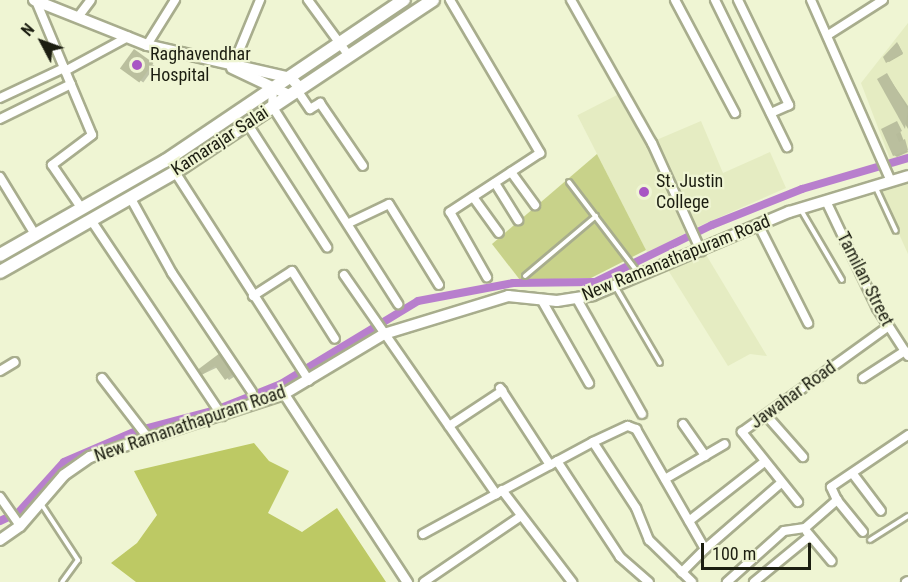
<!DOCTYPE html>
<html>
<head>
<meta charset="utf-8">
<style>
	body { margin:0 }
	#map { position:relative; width:908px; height:582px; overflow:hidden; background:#eff5d3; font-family:"Roboto Condensed",sans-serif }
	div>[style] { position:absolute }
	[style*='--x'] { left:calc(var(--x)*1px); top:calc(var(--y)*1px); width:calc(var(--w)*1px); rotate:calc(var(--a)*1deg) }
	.built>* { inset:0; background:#e5ecc2; transform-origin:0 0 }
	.green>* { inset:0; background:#c8d28a }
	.forest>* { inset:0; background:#bdc964 }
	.shadow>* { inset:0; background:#0003; transform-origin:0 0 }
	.canal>* { height:8px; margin:-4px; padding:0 4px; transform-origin:4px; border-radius:4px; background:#b87fcd }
	.building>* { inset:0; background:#babf9e; transform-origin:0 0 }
	.roads { filter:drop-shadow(2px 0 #a8ad8d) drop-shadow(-2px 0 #a8ad8d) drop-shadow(0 2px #a8ad8d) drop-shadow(0 -2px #a8ad8d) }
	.service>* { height:4px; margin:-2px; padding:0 2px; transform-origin:2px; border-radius:2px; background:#fff }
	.minor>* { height:8px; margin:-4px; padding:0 4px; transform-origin:4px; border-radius:4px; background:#fff }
	.tertiary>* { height:9px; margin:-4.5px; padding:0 4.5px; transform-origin:4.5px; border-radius:4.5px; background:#fff }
	.secondary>* { height:10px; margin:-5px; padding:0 5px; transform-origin:5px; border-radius:5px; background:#fff }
	.trunk>* { height:12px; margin:-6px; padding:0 6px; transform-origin:6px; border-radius:6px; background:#fff }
	.dots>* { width:16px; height:16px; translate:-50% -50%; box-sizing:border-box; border:3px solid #eff5d3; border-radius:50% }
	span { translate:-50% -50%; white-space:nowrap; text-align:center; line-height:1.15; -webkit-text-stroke:4.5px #eff5d3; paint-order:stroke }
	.poi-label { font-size:18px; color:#1c1e11 }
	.left { translate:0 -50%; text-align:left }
	.street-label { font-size:18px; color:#1c1e11 }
	.north { position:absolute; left:12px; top:12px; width:60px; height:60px; -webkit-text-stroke:4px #eff5d3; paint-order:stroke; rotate:311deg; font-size:16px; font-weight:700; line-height:24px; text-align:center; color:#1c1e11 }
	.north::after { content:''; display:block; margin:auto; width:21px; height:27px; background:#1c1e11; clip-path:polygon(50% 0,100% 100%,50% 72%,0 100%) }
	.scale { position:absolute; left:701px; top:543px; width:110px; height:27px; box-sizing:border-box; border:3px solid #1c1e11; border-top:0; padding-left:8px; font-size:18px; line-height:21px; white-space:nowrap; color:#1c1e11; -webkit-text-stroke:4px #eff5d3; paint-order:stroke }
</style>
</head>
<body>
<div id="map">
	<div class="built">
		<i style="clip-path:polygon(908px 23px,908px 162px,893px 167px,861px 83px)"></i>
		<i style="left:621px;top:93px;width:154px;height:49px;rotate:63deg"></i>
		<i style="clip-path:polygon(701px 121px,723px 173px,770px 152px,786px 188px,695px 228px,654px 141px)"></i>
		<i style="clip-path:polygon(906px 178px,908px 182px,908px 254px,878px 187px)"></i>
		<i style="clip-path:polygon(705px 253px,767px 356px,750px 354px,728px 366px,668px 270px)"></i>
	</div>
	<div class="green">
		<i style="clip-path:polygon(597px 154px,646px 250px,591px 278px,520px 280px,492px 244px)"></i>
	</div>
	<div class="forest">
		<i style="clip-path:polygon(254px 443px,269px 461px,289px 471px,268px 513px,302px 532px,337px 508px,386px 582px,136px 582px,111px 563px,137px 543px,157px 515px,134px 471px)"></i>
	</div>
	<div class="shadow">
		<i style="clip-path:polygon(898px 44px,903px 54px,889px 62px,888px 62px)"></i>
		<i style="left:134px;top:51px;width:26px;height:20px;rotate:36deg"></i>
		<i style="clip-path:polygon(887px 75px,908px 106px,908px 129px,879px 79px)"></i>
		<i style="clip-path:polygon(897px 123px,908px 152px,897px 157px,894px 155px)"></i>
		<i style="clip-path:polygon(221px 355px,237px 375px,229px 380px,218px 367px,201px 375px)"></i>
	</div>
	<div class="canal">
		<i style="--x:0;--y:521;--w:21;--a:-25"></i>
		<i style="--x:19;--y:512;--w:67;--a:-48"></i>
		<i style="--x:64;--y:462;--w:78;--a:-23.3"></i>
		<i style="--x:136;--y:431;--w:83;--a:-14.7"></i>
		<i style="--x:216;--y:410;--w:70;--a:-21.8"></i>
		<i style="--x:281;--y:384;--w:160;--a:-31.2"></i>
		<i style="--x:418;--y:301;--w:97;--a:-10.7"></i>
		<i style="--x:513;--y:283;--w:82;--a:-0.7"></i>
		<i style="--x:595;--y:282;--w:130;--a:-26"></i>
		<i style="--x:712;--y:225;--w:97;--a:-21.8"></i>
		<i style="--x:802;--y:189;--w:110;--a:-16.3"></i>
	</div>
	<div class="building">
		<i style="clip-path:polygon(897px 42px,903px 53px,886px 63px,883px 57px)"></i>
		<i style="left:134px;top:49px;width:24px;height:24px;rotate:36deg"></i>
		<i style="clip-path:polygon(887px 73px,908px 110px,905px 129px,877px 79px)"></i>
		<i style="clip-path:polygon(897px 121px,902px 131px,896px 134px,899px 142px,905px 139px,908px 150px,893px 156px,881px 129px)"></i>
		<i style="clip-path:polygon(220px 353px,235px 373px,225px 380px,215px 366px,200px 376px,196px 371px)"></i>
	</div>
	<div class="roads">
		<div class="service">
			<i style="--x:569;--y:182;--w:116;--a:52.7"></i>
			<i style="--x:876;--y:188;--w:47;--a:65.1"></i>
			<i style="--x:801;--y:210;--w:81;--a:59.6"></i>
			<i style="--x:525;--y:276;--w:93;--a:-40.2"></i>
			<i style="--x:615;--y:286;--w:89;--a:59.7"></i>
			<i style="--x:42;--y:505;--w:66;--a:56.8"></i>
			<i style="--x:78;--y:560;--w:27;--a:126"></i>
			<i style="--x:870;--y:540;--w:45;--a:-32.3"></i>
		</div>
		<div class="minor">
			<i style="--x:308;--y:0;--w:69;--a:53.8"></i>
			<i style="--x:450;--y:0;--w:178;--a:59.5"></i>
			<i style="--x:540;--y:153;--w:108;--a:146.8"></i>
			<i style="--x:450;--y:212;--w:75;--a:60.4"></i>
			<i style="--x:571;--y:0;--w:164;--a:60.5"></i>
			<i style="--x:652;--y:143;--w:119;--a:65.6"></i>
			<i style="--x:675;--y:0;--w:128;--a:62"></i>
			<i style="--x:715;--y:0;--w:164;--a:63.9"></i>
			<i style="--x:738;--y:0;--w:117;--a:64.1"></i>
			<i style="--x:789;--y:105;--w:20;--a:156"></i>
			<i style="--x:811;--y:0;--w:198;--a:66.2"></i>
			<i style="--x:36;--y:1;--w:145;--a:67.3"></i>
			<i style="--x:92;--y:135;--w:50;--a:143.1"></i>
			<i style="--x:52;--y:165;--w:53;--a:55.7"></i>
			<i style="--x:78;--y:17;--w:21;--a:-53"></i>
			<i style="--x:828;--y:35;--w:65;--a:-32.5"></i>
			<i style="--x:147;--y:45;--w:53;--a:-58.1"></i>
			<i style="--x:232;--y:68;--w:74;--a:-67.6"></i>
			<i style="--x:65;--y:71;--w:72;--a:-28.4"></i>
			<i style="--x:273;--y:89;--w:17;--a:93"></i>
			<i style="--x:272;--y:106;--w:235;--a:57.5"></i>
			<i style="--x:297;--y:90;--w:23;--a:56"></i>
			<i style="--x:310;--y:109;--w:12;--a:-31"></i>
			<i style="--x:320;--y:103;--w:76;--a:55.7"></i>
			<i style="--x:0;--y:98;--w:71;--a:-25.1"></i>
			<i style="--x:0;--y:119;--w:79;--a:-26.2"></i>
			<i style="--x:247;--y:123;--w:148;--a:57.2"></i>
			<i style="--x:175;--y:172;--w:248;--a:57.3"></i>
			<i style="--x:511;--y:172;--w:41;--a:54"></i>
			<i style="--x:0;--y:177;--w:69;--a:58.6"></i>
			<i style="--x:495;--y:183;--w:44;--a:58.1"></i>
			<i style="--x:130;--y:197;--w:87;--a:61.1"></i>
			<i style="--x:172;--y:273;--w:143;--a:56.1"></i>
			<i style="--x:473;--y:197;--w:44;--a:54.2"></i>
			<i style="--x:826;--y:201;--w:119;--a:64.5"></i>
			<i style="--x:877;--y:308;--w:57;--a:57.1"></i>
			<i style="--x:91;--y:220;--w:236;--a:56.2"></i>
			<i style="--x:349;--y:223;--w:44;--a:-25.4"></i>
			<i style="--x:389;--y:204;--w:95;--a:58.3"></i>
			<i style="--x:759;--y:226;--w:109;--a:63.2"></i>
			<i style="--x:344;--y:275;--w:267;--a:55.2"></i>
			<i style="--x:496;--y:494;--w:110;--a:-28.2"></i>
			<i style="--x:593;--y:442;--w:79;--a:56.9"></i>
			<i style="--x:636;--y:508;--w:35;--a:68"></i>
			<i style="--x:649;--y:540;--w:60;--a:44.3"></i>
			<i style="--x:253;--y:296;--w:46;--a:-32.7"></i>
			<i style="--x:292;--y:271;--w:80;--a:57.7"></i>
			<i style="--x:541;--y:299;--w:97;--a:60.3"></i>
			<i style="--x:577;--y:299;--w:132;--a:60.5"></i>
			<i style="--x:0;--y:371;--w:17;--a:-31"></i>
			<i style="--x:102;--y:378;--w:77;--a:52.4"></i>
			<i style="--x:863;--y:378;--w:50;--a:-32.7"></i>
			<i style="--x:500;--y:388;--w:92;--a:57"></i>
			<i style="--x:766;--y:415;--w:56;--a:48.6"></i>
			<i style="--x:683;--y:424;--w:39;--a:55"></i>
			<i style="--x:449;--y:426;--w:64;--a:-33.4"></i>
			<i style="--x:593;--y:442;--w:38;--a:-25"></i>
			<i style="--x:628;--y:426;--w:9;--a:21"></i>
			<i style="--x:636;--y:429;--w:138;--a:60.1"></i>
			<i style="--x:705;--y:549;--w:33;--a:135"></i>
			<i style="--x:557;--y:461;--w:115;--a:56.7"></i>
			<i style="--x:620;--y:557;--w:38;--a:41"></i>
			<i style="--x:853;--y:474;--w:46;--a:52.9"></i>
			<i style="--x:665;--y:479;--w:69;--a:-30.3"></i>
			<i style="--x:502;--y:490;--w:116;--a:52.7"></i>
			<i style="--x:0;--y:497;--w:35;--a:55"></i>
			<i style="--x:837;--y:500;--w:41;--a:50.9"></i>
			<i style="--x:798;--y:502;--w:90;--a:-128.7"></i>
			<i style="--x:742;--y:432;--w:181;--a:-35.8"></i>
			<i style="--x:689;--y:521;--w:94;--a:-38.1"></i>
			<i style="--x:805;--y:528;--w:43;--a:-41.2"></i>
			<i style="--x:837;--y:500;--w:14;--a:-115"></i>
			<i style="--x:831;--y:487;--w:93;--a:-34"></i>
			<i style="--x:807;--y:532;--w:38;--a:50"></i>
			<i style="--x:423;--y:534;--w:83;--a:-28.7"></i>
			<i style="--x:705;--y:549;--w:101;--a:-41"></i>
			<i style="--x:424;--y:582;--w:117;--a:-34.2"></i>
			<i style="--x:727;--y:582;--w:76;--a:-41.8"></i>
			<i style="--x:784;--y:531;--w:21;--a:-8"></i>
			<i style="--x:754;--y:582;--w:72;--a:-39.4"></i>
			<i style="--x:906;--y:582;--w:2;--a:-27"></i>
		</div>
		<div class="tertiary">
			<i style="--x:284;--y:394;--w:225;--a:56.8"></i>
		</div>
		<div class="secondary">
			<i style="--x:34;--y:0;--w:122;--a:21.7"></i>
			<i style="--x:147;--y:45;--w:148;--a:12.9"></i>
			<i style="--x:291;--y:78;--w:13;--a:48"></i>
			<i style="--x:232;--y:68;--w:63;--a:25.3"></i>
			<i style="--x:0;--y:540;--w:24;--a:-35"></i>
			<i style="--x:20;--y:526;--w:67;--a:-49.2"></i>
			<i style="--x:64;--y:475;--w:32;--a:-35"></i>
			<i style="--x:90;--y:457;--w:204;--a:-18"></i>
			<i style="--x:284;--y:394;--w:117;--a:-31"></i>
			<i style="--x:384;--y:334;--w:130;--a:-17"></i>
			<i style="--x:508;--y:296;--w:49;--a:5.8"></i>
			<i style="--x:557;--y:301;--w:36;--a:-9"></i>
			<i style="--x:593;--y:295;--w:213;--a:-23"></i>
			<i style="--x:789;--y:212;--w:124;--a:-16.8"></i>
		</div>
		<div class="trunk">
			<i style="--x:0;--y:255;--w:190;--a:-29.7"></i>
			<i style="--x:165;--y:161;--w:288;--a:-34"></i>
			<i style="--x:0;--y:272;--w:202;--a:-29.7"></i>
			<i style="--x:175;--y:172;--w:310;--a:-33.7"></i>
		</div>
	</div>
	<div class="dots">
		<i style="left:137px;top:65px;background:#a855c4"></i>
		<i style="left:644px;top:192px;background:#a855c4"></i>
	</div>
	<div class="poi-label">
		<span class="left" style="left:150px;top:65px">Raghavendhar<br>Hospital</span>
		<span class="left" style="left:656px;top:192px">St. Justin<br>College</span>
	</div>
	<div class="street-label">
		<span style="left:220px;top:141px;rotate:-33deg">Kamarajar Salai</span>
		<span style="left:676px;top:258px;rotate:-22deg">New Ramanathapuram Road</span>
		<span style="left:865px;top:279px;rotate:63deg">Tamilan Street</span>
		<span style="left:793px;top:395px;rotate:-36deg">Jawahar Road</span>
		<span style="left:190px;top:424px;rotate:-19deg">New Ramanathapuram Road</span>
	</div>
	<div class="north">N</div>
	<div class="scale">100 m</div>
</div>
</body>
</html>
